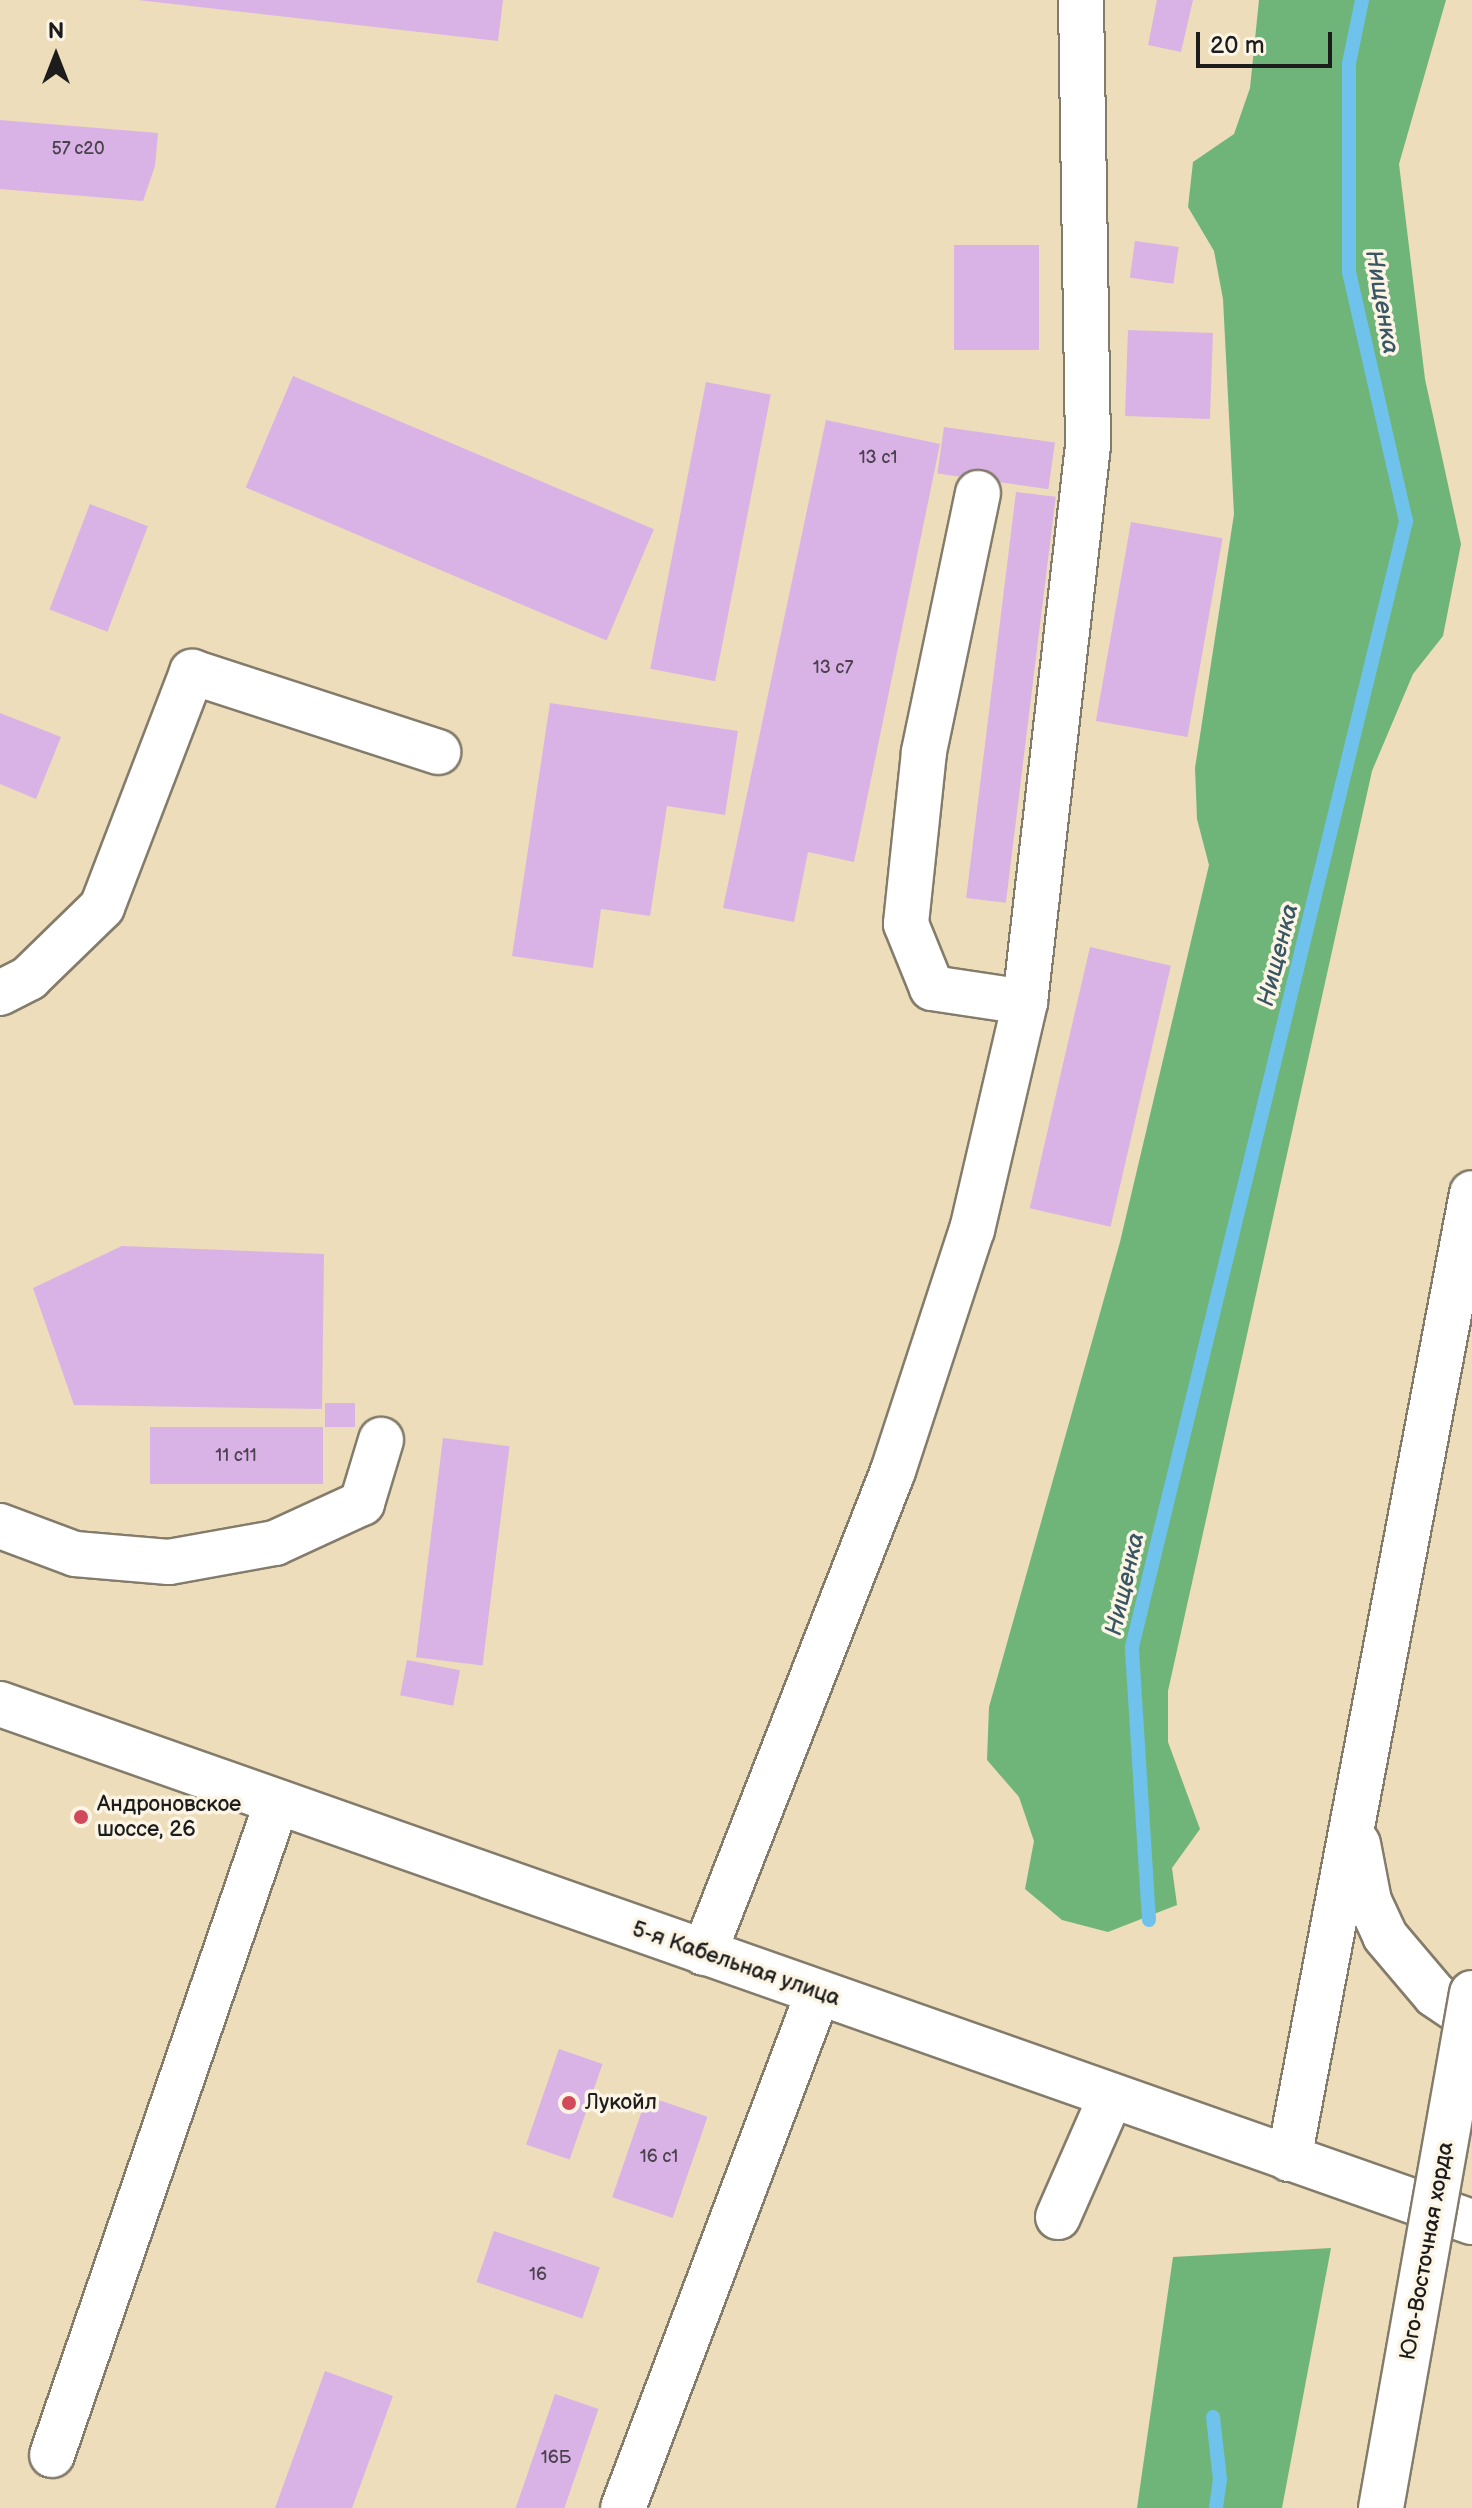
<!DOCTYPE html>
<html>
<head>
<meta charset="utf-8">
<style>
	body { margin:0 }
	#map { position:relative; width:1472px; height:2508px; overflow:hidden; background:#edddba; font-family:"Balsamiq Sans",sans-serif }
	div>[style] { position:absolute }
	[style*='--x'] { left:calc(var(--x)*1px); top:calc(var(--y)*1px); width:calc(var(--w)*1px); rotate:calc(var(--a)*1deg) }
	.forest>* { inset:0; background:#6fb57a }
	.stream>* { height:14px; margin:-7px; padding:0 7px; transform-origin:7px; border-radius:7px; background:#6fc2eb }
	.building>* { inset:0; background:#d9b3e6; transform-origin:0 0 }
	.roads { filter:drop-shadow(2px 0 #847c6b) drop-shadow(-2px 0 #847c6b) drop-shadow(0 2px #847c6b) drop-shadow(0 -2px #847c6b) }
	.minor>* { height:44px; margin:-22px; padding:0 22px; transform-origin:22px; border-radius:22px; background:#fff }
	.bridges { filter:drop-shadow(2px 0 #847c6b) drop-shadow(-2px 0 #847c6b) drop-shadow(0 2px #847c6b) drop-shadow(0 -2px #847c6b) }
	.major-bridge>* { height:44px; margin:-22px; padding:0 22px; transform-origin:22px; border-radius:22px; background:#fff }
	.dots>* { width:22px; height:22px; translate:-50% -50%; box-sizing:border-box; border:4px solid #fcf5e5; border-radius:50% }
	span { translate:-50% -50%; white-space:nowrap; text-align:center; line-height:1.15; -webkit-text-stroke:7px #fcf5e5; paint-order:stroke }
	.number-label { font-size:18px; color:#4b424e }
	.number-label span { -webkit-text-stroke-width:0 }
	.poi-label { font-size:22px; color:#1c1c1c }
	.left { translate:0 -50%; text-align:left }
	.street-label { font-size:22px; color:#1c1c1c }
	.water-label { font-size:24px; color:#395664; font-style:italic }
	.north { position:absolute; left:16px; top:16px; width:80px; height:80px; -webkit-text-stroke:6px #fcf5e5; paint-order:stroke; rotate:0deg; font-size:22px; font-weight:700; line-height:32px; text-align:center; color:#1c1c1c }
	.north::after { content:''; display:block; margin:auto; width:28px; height:36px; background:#1c1c1c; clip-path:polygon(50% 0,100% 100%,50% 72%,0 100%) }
	.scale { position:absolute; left:1196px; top:32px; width:136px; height:36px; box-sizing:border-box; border:4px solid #1c1c1c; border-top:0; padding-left:10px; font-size:24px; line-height:28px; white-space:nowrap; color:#1c1c1c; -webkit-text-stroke:6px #fcf5e5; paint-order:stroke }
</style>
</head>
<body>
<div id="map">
	<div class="forest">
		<i style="clip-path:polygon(1259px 0,1446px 0,1399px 164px,1425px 379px,1461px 544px,1443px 636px,1413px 674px,1372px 771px,1168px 1691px,1168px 1742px,1200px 1829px,1172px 1868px,1177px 1905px,1108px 1932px,1062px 1920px,1025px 1889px,1034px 1841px,1019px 1797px,987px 1760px,989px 1707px,1120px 1242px,1209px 865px,1197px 819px,1195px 768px,1234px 514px,1223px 299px,1214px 251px,1188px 207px,1193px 162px,1234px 134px,1250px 88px)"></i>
		<i style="clip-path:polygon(1331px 2248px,1282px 2508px,1137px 2508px,1173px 2257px)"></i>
	</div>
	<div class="stream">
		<i style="--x:1149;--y:1920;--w:274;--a:-93.6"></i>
		<i style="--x:1132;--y:1647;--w:1159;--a:-76.32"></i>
		<i style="--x:1406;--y:521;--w:255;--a:-102.9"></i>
		<i style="--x:1349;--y:272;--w:209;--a:-90"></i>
		<i style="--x:1349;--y:63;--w:64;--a:-78.3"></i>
		<i style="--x:1213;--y:2417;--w:62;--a:83.6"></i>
		<i style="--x:1220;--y:2479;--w:29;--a:98"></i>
	</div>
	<div class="building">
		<i style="clip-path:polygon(138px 0,503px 0,498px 41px)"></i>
		<i style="clip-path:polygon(1157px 0,1193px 0,1181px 52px,1148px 45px)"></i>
		<i style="clip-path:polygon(0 120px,158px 133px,155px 166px,143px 201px,0 189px)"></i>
		<i style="left:1135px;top:241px;width:44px;height:37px;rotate:8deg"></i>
		<i style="left:954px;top:245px;width:85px;height:105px"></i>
		<i style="left:1128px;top:330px;width:85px;height:86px;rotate:2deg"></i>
		<i style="left:293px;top:376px;width:392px;height:121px;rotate:23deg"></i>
		<i style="left:706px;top:382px;width:66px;height:292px;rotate:11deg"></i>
		<i style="clip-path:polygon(826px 420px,940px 444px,854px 862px,808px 852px,794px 922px,723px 908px)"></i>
		<i style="left:944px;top:427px;width:112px;height:47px;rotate:8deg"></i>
		<i style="left:1016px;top:492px;width:40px;height:409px;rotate:7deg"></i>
		<i style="left:90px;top:504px;width:62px;height:113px;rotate:21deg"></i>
		<i style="left:1131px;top:522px;width:93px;height:202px;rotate:10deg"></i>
		<i style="clip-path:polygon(550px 703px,738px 731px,725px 815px,667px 806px,650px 916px,601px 909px,593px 968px,512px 956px)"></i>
		<i style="clip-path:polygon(0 713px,61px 737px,36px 799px,0 784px)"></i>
		<i style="left:1090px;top:947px;width:83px;height:268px;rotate:13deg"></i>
		<i style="clip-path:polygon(122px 1246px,324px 1254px,322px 1409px,74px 1405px,33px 1288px)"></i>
		<i style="left:325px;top:1403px;width:30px;height:24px"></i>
		<i style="left:150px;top:1427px;width:173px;height:57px"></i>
		<i style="left:443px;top:1438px;width:67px;height:221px;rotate:7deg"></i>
		<i style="left:407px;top:1660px;width:54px;height:36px;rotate:11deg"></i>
		<i style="left:559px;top:2049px;width:46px;height:101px;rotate:19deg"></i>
		<i style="left:647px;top:2096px;width:64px;height:107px;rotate:19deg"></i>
		<i style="left:494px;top:2231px;width:112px;height:54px;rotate:19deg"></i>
		<i style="clip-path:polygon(325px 2371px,393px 2396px,352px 2508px,275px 2508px)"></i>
		<i style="left:555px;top:2394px;width:46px;height:121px;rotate:19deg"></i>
	</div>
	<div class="roads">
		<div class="minor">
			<i style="--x:978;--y:493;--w:265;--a:101.8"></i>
			<i style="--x:924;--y:752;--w:173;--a:96"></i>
			<i style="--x:906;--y:924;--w:69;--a:67.9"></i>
			<i style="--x:932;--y:988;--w:94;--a:8.6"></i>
			<i style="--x:0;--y:993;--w:33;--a:-27"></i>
			<i style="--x:29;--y:978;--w:102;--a:-44.2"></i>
			<i style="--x:102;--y:907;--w:252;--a:-69"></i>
			<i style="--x:192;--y:672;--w:259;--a:18"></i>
			<i style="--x:0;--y:1526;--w:80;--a:20.5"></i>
			<i style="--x:75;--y:1554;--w:94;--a:4.9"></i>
			<i style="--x:169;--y:1562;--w:108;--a:-10.2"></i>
			<i style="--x:275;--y:1543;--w:96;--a:-24.7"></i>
			<i style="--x:362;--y:1503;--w:66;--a:-73.2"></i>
			<i style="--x:0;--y:1704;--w:1560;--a:19.39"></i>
			<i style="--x:1358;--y:1844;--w:58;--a:79.1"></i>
			<i style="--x:1369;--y:1901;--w:38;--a:65"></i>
			<i style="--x:1385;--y:1936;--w:77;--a:49.7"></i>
			<i style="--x:1435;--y:1995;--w:45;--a:34"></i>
			<i style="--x:704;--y:1953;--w:518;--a:-68.59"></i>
			<i style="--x:893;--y:1471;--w:254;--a:-71.9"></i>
			<i style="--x:972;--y:1230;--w:234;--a:-76.9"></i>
			<i style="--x:1025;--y:1002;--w:560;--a:-83.54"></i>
			<i style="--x:1088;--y:446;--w:446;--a:-90.9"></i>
			<i style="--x:1289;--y:2159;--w:983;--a:-79.27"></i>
			<i style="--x:1058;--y:2217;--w:132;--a:-66.3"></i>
			<i style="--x:52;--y:2455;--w:691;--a:-70.99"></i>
			<i style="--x:623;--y:2508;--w:551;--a:-69.26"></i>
		</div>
	</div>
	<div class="bridges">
		<div class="major-bridge">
			<i style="--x:1381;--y:2508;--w:523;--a:-79.98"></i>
		</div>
	</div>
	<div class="dots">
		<i style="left:81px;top:1817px;background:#d1495b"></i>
		<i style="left:569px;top:2103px;background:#d1495b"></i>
	</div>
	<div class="number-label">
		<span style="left:78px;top:149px">57 с20</span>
		<span style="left:878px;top:458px">13 с1</span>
		<span style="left:833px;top:668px">13 с7</span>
		<span style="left:236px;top:1456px">11 с11</span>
		<span style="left:659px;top:2157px">16 с1</span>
		<span style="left:538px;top:2275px">16</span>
		<span style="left:556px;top:2458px">16Б</span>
	</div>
	<div class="poi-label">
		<span class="left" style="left:97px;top:1817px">Андроновское<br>шоссе, 26</span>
		<span class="left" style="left:585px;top:2103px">Лукойл</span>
	</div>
	<div class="street-label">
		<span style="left:736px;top:1964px;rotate:19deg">5-я Кабельная улица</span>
		<span style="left:1427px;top:2251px;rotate:-80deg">Юго-Восточная хорда</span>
	</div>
	<div class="water-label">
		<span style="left:1382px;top:302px;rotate:80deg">Нищенка</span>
		<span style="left:1278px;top:955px;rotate:-76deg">Нищенка</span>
		<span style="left:1125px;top:1584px;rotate:-77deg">Нищенка</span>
	</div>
	<div class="north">N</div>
	<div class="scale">20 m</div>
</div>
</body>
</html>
